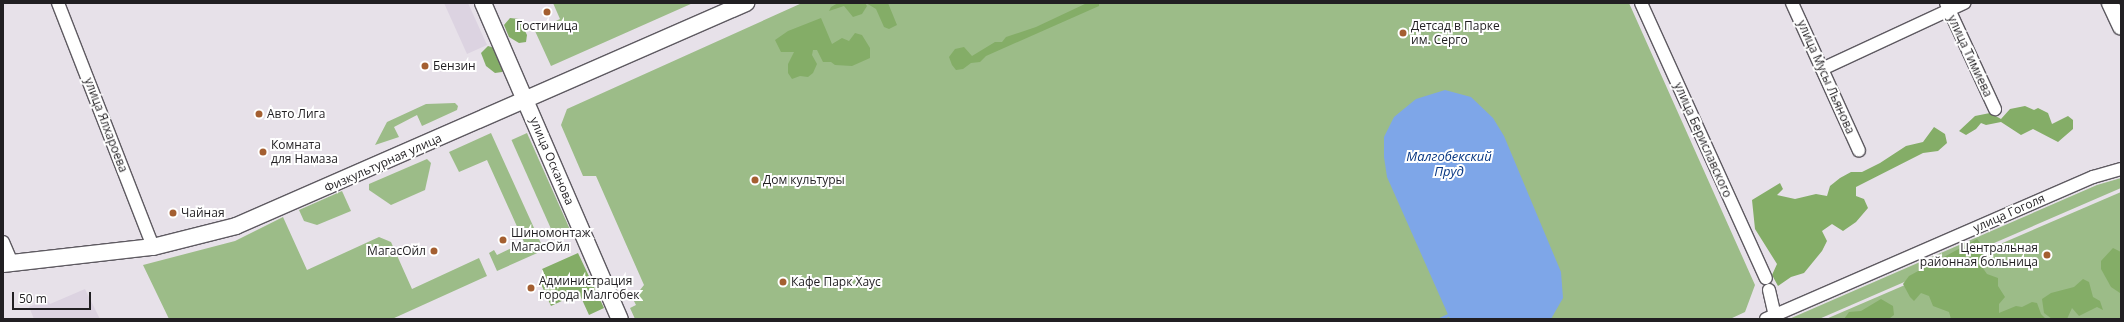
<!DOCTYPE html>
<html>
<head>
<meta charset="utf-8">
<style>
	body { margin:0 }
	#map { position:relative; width:2124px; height:322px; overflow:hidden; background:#e7e1e9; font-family:"Open Sans",sans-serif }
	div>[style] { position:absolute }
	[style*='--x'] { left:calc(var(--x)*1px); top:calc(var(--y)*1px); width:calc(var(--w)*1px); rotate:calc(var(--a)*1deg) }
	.built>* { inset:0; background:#dcd3e1 }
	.green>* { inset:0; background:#9cbc88; transform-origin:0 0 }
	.forest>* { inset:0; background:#84ad67 }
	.water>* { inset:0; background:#7ea6e8 }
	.stream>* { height:3px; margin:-1.5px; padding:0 1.5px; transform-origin:1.5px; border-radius:1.5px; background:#7ea6e8 }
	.roads { filter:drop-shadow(1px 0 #5e5a61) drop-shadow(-1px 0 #5e5a61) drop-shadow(0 1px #5e5a61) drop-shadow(0 -1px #5e5a61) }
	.street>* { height:12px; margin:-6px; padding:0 6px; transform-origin:6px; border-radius:6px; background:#fff }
	.secondary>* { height:16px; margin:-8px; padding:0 8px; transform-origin:8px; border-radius:8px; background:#fff }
	.dots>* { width:11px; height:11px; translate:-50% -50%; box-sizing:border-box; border:2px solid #fff; border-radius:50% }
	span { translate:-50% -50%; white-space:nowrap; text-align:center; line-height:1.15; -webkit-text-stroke:4px #fff; paint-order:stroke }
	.poi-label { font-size:12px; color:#211f22 }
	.left { translate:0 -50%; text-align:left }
	.right { translate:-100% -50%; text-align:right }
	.street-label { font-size:12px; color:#211f22 }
	.water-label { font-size:13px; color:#083783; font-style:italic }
	.frame { position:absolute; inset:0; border:4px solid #211f22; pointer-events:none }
	.scale { position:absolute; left:12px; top:292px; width:79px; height:18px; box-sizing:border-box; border:2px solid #211f22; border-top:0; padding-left:5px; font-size:12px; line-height:14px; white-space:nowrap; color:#211f22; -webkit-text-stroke:3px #fff; paint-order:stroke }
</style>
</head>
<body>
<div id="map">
	<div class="built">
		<i style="clip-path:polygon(444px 3px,468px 3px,487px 45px,467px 54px)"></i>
		<i style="clip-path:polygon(85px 289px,100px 319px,34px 319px,29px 307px,47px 299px,50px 304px)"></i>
	</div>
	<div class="green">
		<i style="clip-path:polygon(553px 3px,693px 3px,551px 66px,535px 31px,560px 19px)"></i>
		<i style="clip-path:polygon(802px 3px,1629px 3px,1755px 285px,1745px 312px,1730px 319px,635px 319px,630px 308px,636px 305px,633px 299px,644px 285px,596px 176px,583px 176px,561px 125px,567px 109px)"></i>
		<i style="clip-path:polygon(455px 103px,458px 106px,457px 110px,422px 126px,417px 115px,394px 127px,399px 137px,375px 145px,387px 122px,426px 104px)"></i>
		<i style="clip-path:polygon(491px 133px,544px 250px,497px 271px,489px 253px,494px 250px,497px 255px,524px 242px,487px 160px,459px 172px,449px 152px)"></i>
		<i style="left:527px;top:133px;width:107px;height:17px;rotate:66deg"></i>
		<i style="clip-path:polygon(427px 159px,431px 163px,425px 190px,391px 205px,369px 190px,369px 184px)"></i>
		<i style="clip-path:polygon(2121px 178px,2121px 188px,1819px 319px,1789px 319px,2097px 185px)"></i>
		<i style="clip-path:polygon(342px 191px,351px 211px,317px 225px,304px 221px,299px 210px)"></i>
		<i style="clip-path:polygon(2121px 192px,2121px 319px,1826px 319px)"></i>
		<i style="clip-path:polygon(283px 217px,307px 270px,379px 237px,391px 242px,412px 289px,479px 258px,487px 276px,392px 319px,169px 319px,143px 265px,235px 241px)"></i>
	</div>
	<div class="forest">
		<i style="clip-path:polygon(838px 3px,865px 3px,867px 6px,862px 14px,853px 17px,844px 6px,829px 11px,831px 7px)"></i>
		<i style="clip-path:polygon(866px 3px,888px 3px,897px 25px,889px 29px,884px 27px,876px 9px)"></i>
		<i style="clip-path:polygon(1087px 3px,1099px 3px,1099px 6px,986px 56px,980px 62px,971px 63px,963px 69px,956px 70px,952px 65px,949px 57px,955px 49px,964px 47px,972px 56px,995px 42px,1002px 42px,1006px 37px,1036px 27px)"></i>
		<i style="clip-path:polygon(510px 18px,519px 19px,527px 35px,526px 42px,519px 43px,509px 37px,504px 25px)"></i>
		<i style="clip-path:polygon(821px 18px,832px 44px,842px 38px,849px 41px,855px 33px,862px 35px,870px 48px,870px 58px,852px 66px,835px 65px,831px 62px,823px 62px,817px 50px,813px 50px,812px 55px,817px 64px,813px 73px,808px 77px,800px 76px,792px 79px,788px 73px,788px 64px,794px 52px,781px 52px,775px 40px,788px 31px)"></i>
		<i style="clip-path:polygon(488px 46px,498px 49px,504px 70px,502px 72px,495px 73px,486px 66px,481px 53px)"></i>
		<i style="clip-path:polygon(2025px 106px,2034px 110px,2038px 108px,2048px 113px,2052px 124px,2068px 116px,2073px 120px,2073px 129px,2058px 142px,2033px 129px,2021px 135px,2001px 122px,1986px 125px,1981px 123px,1976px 129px,1966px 135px,1959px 131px,1975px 116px,1990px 113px,2001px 119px,2010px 109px)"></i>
		<i style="clip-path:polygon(1934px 127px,1945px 134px,1947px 143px,1938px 151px,1923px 153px,1856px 187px,1856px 196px,1864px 199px,1868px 208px,1856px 222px,1843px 231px,1832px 224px,1822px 231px,1827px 241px,1822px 251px,1804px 273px,1791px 277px,1778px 286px,1772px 275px,1777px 264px,1755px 229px,1752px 200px,1780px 183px,1783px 189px,1777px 195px,1795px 199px,1816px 194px,1827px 196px,1830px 186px,1840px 178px,1851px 172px,1862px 172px,1880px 163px,1906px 146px,1923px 142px)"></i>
		<i style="clip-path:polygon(1977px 239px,1985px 249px,1983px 256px,1974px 264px,1980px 264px,1987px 274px,1998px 278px,1998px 286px,2005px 297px,1999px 304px,1999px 313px,2016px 306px,2022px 307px,2032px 302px,2037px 303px,2041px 314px,2046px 319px,1951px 319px,1949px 312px,1933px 306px,1929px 296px,1921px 293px,1914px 301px,1910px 297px,1903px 284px,1909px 276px)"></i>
		<i style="clip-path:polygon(2113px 248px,2121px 252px,2120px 293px,2111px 287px,2101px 269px,2101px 261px)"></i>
		<i style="clip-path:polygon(578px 253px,604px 308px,589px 315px,579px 293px,551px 306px,541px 284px,547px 281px,542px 269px)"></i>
		<i style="clip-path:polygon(2083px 279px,2089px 282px,2093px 297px,2100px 301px,2103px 310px,2097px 307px,2079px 316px,2072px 308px,2067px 319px,2052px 319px,2044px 313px,2042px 299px,2051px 293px,2074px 287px)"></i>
		<i style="clip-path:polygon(1881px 299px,1893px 306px,1894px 315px,1890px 318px,1844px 319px,1849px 312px,1861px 311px)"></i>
	</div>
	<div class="water">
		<i style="clip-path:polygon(1445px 90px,1471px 97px,1493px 118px,1504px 136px,1561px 272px,1563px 298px,1551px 319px,1450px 319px,1387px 177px,1384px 157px,1384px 137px,1394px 117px,1416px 99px)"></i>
	</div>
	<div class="stream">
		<i style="--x:1439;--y:319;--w:10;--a:-24"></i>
	</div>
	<div class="roads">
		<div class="street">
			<i style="--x:58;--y:3;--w:262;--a:68.7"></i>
			<i style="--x:1641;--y:3;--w:302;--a:65.6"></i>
			<i style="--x:1792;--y:3;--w:162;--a:65.6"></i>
			<i style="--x:1946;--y:3;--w:117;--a:65.2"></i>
			<i style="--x:1822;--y:69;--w:157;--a:-24.9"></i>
			<i style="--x:3;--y:242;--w:23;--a:67"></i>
			<i style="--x:1769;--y:290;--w:26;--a:77"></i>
			<i style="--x:1766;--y:319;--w:357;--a:-23.5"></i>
			<i style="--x:2093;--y:177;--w:29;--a:-16"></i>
		</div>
		<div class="secondary">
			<i style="--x:483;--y:3;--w:344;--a:66.6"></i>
			<i style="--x:2110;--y:3;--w:26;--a:65"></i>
			<i style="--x:3;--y:264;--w:151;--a:-6.5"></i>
			<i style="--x:153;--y:247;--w:86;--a:-14.2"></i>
			<i style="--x:236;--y:226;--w:557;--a:-23.62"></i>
		</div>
	</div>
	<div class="dots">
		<i style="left:547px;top:12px;background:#a45f31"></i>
		<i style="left:1403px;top:33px;background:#a45f31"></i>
		<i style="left:425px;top:66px;background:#a45f31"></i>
		<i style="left:259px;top:114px;background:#a45f31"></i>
		<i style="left:263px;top:152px;background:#a45f31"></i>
		<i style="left:755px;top:180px;background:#a45f31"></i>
		<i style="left:173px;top:213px;background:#a45f31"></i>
		<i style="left:503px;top:240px;background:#a45f31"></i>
		<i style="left:434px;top:251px;background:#a45f31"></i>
		<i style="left:2047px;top:255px;background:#a45f31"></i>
		<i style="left:783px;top:282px;background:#a45f31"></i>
		<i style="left:531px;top:288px;background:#a45f31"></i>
	</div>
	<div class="poi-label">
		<span style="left:547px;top:26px">Гостиница</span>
		<span class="left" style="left:1411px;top:33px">Детсад в Парке<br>им. Серго</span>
		<span class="left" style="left:433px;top:66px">Бензин</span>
		<span class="left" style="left:267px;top:114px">Авто Лига</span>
		<span class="left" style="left:271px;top:152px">Комната<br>для Намаза</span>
		<span class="left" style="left:763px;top:180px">Дом культуры</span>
		<span class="left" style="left:181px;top:213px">Чайная</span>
		<span class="left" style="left:511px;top:240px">Шиномонтаж<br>МагасОйл</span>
		<span class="right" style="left:2038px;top:255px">Центральная<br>районная больница</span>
		<span class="right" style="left:426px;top:251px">МагасОйл</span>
		<span class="left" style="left:539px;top:288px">Администрация<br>города Малгобек</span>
		<span class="left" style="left:791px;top:282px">Кафе Парк Хаус</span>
	</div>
	<div class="street-label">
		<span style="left:1970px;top:56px;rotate:65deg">улица Тимиева</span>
		<span style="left:1826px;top:77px;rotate:66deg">улица Мусы Льянова</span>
		<span style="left:106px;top:125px;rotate:69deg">улица Ялхароева</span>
		<span style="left:1703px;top:140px;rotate:66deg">улица Бериславского</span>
		<span style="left:552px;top:161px;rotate:67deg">улица Осканова</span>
		<span style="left:383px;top:163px;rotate:-24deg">Физкультурная улица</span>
		<span style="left:2009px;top:213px;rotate:-24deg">улица Гоголя</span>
	</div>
	<div class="water-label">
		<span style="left:1449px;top:164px">Малгобекский<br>Пруд</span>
	</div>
	<div class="frame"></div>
	<div class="scale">50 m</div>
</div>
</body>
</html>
